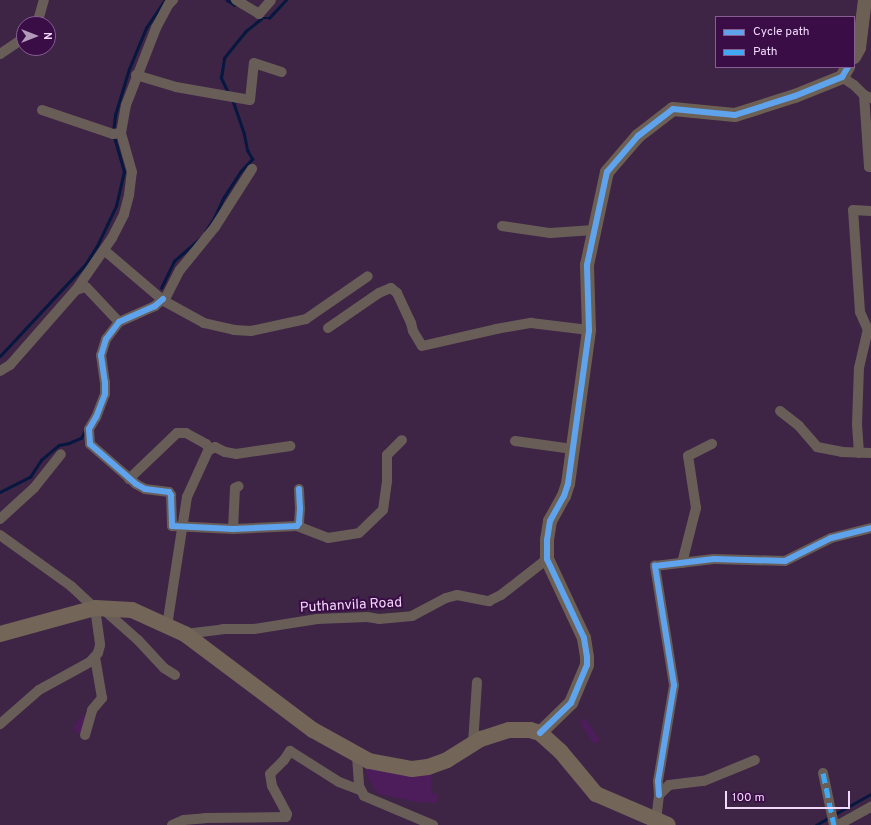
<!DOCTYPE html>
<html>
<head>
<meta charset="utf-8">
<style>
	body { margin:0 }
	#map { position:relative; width:871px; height:825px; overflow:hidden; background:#3e2545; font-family:Overpass,sans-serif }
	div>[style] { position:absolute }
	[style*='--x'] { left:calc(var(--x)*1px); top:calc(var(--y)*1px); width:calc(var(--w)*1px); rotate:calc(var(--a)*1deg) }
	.built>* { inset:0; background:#4c1d5a; transform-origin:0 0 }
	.stream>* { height:2.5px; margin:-1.25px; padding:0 1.25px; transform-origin:1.25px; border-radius:1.25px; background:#061740 }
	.street>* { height:10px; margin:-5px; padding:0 5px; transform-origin:5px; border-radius:5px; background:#695d58 }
	.secondary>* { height:14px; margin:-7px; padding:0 7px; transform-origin:7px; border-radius:7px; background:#6c5f54 }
	.primary>* { height:16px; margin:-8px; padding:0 8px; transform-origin:8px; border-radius:8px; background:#736558 }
	.quiet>* { height:5px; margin-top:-2.5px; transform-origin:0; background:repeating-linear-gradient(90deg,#3fa9f5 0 10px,transparent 0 15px) }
	.cycleway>* { height:6px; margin:-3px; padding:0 3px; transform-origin:3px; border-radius:3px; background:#60a3ed }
	span { translate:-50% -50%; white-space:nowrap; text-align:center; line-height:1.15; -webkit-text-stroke:4px #3a0d47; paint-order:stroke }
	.street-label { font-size:14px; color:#f2d9fb }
	.legend { position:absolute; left:715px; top:16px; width:140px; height:52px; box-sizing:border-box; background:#3a0d47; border:1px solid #845f8f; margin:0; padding:5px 7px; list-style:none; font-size:12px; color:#f2d9fb }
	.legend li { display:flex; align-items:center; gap:8px; height:20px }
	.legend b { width:20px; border:1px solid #845f8f }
	.north { position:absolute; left:16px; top:16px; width:40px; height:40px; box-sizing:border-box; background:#3a0d47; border:1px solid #845f8f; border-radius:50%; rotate:90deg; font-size:11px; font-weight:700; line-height:16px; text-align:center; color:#f2d9fb }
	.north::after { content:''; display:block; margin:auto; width:14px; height:18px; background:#b39abb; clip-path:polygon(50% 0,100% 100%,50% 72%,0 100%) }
	.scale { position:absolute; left:725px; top:791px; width:125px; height:18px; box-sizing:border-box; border:2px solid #f2d9fb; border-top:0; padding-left:5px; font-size:12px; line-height:14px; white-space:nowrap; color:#f2d9fb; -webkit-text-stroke:3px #3a0d47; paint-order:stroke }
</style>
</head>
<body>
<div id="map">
	<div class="built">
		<i style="left:82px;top:715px;width:9px;height:17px;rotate:36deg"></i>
		<i style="left:585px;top:718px;width:27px;height:7px;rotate:56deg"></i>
		<i style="clip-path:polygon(368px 763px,431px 771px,431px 793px,437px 794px,437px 803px,417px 802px,378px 794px,368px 778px,366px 771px)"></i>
	</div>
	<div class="stream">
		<i style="--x:227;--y:0;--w:9;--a:32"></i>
		<i style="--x:260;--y:18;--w:9;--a:0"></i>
		<i style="--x:269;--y:18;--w:25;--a:-47"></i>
		<i style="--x:228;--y:93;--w:17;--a:-115"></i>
		<i style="--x:221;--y:78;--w:20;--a:-81"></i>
		<i style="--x:224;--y:58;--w:35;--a:-51"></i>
		<i style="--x:246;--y:31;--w:19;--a:-39"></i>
		<i style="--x:113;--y:132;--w:17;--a:-83"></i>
		<i style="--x:115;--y:115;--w:48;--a:-73.1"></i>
		<i style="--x:129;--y:69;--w:44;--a:-67.5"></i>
		<i style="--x:146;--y:28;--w:34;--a:-56"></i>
		<i style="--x:205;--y:232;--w:17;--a:-57"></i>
		<i style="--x:214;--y:218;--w:23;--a:-65"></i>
		<i style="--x:224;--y:197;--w:30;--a:-57"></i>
		<i style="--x:240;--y:172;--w:18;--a:-47"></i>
		<i style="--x:252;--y:159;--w:10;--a:-119"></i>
		<i style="--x:247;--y:150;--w:16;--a:-101"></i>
		<i style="--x:244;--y:134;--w:37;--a:-109"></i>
		<i style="--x:161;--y:288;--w:30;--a:-64"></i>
		<i style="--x:174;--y:261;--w:35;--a:-41"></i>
		<i style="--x:0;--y:356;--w:125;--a:-47"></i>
		<i style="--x:85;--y:265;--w:22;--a:-58"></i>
		<i style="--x:97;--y:246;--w:44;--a:-64.6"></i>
		<i style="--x:116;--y:206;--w:35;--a:-77"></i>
		<i style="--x:124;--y:172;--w:36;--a:-106"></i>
		<i style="--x:0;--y:492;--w:34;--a:-27"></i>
		<i style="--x:30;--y:477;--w:20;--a:-57"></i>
		<i style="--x:41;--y:460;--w:23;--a:-40"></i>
		<i style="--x:59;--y:445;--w:10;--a:-11"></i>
		<i style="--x:69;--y:443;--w:13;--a:-23"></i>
		<i style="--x:81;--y:438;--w:10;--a:-61"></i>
		<i style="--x:835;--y:814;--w:41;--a:-29.1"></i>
		<i style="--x:816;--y:825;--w:16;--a:-30"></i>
	</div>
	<div class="street">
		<i style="--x:236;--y:0;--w:27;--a:31"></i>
		<i style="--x:259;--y:14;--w:18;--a:-49"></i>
		<i style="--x:37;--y:24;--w:25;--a:-74"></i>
		<i style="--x:0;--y:54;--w:29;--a:-34"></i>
		<i style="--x:136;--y:75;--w:42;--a:16.7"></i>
		<i style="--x:176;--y:87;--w:75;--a:10"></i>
		<i style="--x:250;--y:100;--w:37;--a:-84"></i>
		<i style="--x:254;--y:63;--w:29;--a:18"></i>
		<i style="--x:842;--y:77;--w:14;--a:34"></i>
		<i style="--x:854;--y:85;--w:14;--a:45"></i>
		<i style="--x:864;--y:95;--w:8;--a:23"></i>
		<i style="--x:864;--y:95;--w:72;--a:86"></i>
		<i style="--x:869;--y:167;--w:2;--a:0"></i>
		<i style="--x:42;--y:110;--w:75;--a:18.7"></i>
		<i style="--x:113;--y:134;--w:8;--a:-7"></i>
		<i style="--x:502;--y:226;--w:49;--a:8.3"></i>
		<i style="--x:550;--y:233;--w:44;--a:-3.9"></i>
		<i style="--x:104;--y:250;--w:79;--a:40.4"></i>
		<i style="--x:164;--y:301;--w:46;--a:28.8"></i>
		<i style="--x:204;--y:323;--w:31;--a:13"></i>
		<i style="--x:234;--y:330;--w:17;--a:3"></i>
		<i style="--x:251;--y:331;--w:56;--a:-12.3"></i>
		<i style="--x:306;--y:319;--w:75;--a:-34.7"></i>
		<i style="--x:76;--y:290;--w:10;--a:-17"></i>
		<i style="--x:86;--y:287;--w:48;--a:46.7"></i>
		<i style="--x:163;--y:299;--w:11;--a:139"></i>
		<i style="--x:155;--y:306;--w:39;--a:156"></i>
		<i style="--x:119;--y:322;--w:21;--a:127"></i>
		<i style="--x:106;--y:339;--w:17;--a:107"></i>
		<i style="--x:101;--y:355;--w:27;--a:82"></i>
		<i style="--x:105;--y:382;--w:12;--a:90"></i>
		<i style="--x:105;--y:394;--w:25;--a:111"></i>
		<i style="--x:96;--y:417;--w:14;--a:120"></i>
		<i style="--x:89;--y:429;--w:15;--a:86"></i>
		<i style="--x:90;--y:444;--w:61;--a:41"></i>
		<i style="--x:136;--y:484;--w:10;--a:29"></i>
		<i style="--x:145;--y:489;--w:24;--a:7"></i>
		<i style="--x:169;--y:492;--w:4;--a:56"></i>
		<i style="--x:171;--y:495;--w:31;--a:88"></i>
		<i style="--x:172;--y:526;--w:61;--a:2.8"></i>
		<i style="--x:233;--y:529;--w:64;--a:-2.7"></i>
		<i style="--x:297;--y:526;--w:4;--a:-56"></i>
		<i style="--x:299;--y:523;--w:14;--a:-86"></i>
		<i style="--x:300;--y:509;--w:20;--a:-93"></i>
		<i style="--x:164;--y:301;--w:35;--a:-63"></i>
		<i style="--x:180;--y:270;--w:55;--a:-50.9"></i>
		<i style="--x:215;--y:227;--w:69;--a:-57.5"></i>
		<i style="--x:328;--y:328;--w:62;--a:-34.5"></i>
		<i style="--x:379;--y:293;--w:13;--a:-23"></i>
		<i style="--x:391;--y:288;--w:8;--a:40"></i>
		<i style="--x:397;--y:293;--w:33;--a:65"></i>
		<i style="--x:411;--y:323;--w:8;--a:76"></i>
		<i style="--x:413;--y:331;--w:17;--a:59"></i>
		<i style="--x:422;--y:346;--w:76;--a:-12.9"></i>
		<i style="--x:496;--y:329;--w:36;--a:-10"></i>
		<i style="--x:531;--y:323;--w:58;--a:6.9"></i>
		<i style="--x:0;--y:371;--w:12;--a:-31"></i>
		<i style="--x:10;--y:365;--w:100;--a:-48.7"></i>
		<i style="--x:76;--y:290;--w:63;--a:-55.3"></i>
		<i style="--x:112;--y:238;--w:27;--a:-63"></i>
		<i style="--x:124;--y:214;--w:20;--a:-75"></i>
		<i style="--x:129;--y:195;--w:23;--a:-83"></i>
		<i style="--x:132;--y:172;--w:41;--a:-105.8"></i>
		<i style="--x:121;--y:133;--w:28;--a:-80"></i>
		<i style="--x:126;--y:105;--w:83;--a:-68.7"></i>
		<i style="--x:156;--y:28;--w:27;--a:-62"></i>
		<i style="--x:169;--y:4;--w:6;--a:-45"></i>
		<i style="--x:780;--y:411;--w:24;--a:38"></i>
		<i style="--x:799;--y:426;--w:28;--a:49"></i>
		<i style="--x:817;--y:447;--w:25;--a:11"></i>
		<i style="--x:842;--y:452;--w:29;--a:2"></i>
		<i style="--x:515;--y:441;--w:58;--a:8"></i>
		<i style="--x:859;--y:453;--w:29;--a:-94"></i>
		<i style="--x:857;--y:424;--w:56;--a:-88"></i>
		<i style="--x:859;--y:368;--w:39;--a:-77"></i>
		<i style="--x:868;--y:330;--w:20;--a:-114"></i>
		<i style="--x:860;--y:312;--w:102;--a:-93.9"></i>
		<i style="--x:853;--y:210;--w:18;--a:3"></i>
		<i style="--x:129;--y:479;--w:66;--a:-43.8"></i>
		<i style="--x:177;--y:433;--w:9;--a:0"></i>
		<i style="--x:186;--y:433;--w:23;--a:29"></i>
		<i style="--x:206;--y:444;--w:6;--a:51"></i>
		<i style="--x:0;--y:519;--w:46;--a:-42.4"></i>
		<i style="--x:34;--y:488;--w:43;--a:-51.5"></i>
		<i style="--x:297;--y:526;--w:33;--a:21"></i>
		<i style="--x:328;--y:538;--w:31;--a:-9"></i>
		<i style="--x:359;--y:533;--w:33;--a:-44"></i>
		<i style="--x:383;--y:510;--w:30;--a:-82"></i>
		<i style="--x:387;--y:480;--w:25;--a:-90"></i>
		<i style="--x:387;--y:455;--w:21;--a:-45"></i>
		<i style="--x:233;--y:529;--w:41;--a:-87.2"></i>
		<i style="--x:235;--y:488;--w:4;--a:-27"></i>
		<i style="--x:0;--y:535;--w:87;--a:35.7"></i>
		<i style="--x:71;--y:586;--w:33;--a:43"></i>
		<i style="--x:95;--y:608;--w:37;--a:82"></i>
		<i style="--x:100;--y:645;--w:8;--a:104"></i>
		<i style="--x:98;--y:653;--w:12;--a:132"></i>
		<i style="--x:90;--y:662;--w:58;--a:151.2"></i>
		<i style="--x:39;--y:690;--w:52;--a:138.9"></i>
		<i style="--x:682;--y:563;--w:57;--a:-75.7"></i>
		<i style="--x:696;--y:508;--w:53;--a:-98.7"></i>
		<i style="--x:688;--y:456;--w:27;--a:-27"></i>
		<i style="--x:103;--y:609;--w:47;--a:41.5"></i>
		<i style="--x:138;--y:640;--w:38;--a:47"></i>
		<i style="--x:164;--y:668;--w:13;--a:32"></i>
		<i style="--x:167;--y:626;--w:131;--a:-81.2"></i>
		<i style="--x:187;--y:497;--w:51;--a:-65.5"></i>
		<i style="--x:208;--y:451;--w:8;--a:-30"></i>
		<i style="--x:215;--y:447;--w:11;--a:27"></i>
		<i style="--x:225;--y:452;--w:11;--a:10"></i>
		<i style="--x:236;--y:454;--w:55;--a:-8.4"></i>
		<i style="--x:185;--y:634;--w:38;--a:-7"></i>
		<i style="--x:223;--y:629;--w:31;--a:0"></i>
		<i style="--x:254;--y:629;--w:64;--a:-9"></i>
		<i style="--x:317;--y:619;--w:50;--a:-2.3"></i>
		<i style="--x:367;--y:617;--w:12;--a:9"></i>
		<i style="--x:379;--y:619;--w:33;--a:-5"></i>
		<i style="--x:412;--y:616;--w:38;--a:-28"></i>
		<i style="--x:446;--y:598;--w:11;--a:-15"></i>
		<i style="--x:457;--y:595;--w:33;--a:11"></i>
		<i style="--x:489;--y:601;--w:13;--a:-27"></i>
		<i style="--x:501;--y:595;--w:58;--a:-38"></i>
		<i style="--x:85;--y:735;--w:26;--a:-74"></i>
		<i style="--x:92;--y:710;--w:16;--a:-50"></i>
		<i style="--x:102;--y:698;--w:42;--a:-99.7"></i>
		<i style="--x:473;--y:744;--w:62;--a:-86.3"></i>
		<i style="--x:357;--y:756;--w:30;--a:86"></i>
		<i style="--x:359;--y:786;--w:11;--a:63"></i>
		<i style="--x:364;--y:796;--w:75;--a:22.8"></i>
		<i style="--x:823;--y:773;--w:53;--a:78.1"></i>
		<i style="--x:659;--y:795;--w:14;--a:-94"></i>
		<i style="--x:658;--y:781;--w:97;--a:-80.5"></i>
		<i style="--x:674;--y:685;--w:121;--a:-99.1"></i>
		<i style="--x:655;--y:566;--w:59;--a:-6.8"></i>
		<i style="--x:714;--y:559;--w:71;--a:1.6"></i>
		<i style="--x:785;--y:561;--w:51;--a:-26.6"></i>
		<i style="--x:831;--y:538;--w:41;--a:-14"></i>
		<i style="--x:656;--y:820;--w:25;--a:-83"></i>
		<i style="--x:659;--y:795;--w:14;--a:-45"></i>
		<i style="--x:669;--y:785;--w:35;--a:-7"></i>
		<i style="--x:704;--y:781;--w:55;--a:-22.4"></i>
		<i style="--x:172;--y:825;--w:13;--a:-23"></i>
		<i style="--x:184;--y:820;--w:21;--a:-5"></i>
		<i style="--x:205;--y:818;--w:81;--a:-0.7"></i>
		<i style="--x:286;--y:817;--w:3;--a:-72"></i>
		<i style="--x:287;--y:814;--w:32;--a:-118"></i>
		<i style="--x:272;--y:786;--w:12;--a:-99"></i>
		<i style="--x:270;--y:774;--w:20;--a:-45"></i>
		<i style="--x:284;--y:760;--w:11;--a:-56"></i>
		<i style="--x:290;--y:751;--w:58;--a:32.3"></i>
		<i style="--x:339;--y:782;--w:22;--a:21"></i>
		<i style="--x:838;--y:825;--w:38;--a:-29"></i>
	</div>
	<div class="secondary">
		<i style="--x:854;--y:57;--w:10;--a:-61"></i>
		<i style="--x:859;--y:48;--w:48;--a:-82.9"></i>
		<i style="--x:540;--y:733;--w:43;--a:-44.1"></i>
		<i style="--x:571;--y:703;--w:41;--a:-67.2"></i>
		<i style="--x:587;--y:665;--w:8;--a:-90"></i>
		<i style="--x:587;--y:657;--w:19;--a:-99"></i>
		<i style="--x:584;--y:638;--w:87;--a:-115.1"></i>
		<i style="--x:547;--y:559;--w:19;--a:-90"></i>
		<i style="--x:547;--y:540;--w:19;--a:-81"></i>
		<i style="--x:550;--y:521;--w:29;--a:-61"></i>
		<i style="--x:564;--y:496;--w:13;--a:-72"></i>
		<i style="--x:568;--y:484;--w:155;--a:-82.2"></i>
		<i style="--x:589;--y:330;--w:65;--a:-91.8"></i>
		<i style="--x:587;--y:265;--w:95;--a:-77.9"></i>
		<i style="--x:607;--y:172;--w:48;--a:-49.3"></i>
		<i style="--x:638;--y:136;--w:44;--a:-37.6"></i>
		<i style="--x:673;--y:109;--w:62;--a:5.5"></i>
		<i style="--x:735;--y:115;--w:63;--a:-17.6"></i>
		<i style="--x:795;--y:96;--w:51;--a:-22"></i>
		<i style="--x:842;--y:77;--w:12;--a:-59"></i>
	</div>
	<div class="primary">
		<i style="--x:0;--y:634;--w:98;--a:-15.3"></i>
		<i style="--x:95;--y:608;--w:37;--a:3"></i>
		<i style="--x:132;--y:610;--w:58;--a:24.4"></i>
		<i style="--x:185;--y:634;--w:160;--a:36.9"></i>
		<i style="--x:313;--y:730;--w:64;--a:29"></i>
		<i style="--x:369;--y:761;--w:44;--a:10.5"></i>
		<i style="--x:412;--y:769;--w:16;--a:-7"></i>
		<i style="--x:428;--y:767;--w:20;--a:-20"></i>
		<i style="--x:447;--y:760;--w:40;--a:-32"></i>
		<i style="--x:481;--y:739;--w:29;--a:-18"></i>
		<i style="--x:509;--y:730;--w:21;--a:0"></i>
		<i style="--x:530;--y:730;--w:10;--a:17"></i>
		<i style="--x:540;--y:733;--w:28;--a:42"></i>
		<i style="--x:561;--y:752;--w:55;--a:50.2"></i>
		<i style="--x:596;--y:794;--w:78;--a:23.3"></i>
	</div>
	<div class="quiet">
		<i style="--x:823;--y:773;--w:53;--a:78.1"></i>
	</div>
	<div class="cycleway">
		<i style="--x:163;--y:299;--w:11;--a:139"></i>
		<i style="--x:155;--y:306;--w:39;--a:156"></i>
		<i style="--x:119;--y:322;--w:21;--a:127"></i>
		<i style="--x:106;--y:339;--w:17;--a:107"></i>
		<i style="--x:101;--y:355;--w:27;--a:82"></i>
		<i style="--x:105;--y:382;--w:12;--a:90"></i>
		<i style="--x:105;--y:394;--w:25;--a:111"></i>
		<i style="--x:96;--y:417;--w:14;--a:120"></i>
		<i style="--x:89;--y:429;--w:15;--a:86"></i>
		<i style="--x:90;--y:444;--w:61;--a:41"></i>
		<i style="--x:136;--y:484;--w:10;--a:29"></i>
		<i style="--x:145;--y:489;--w:24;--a:7"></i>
		<i style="--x:169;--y:492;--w:4;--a:56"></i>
		<i style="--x:171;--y:495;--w:31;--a:88"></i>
		<i style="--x:172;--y:526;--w:61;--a:2.8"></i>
		<i style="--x:233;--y:529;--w:64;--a:-2.7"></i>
		<i style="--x:297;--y:526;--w:4;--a:-56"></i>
		<i style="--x:299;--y:523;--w:14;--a:-86"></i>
		<i style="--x:300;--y:509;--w:20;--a:-93"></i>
		<i style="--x:540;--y:733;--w:43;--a:-44.1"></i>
		<i style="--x:571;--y:703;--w:41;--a:-67.2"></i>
		<i style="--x:587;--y:665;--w:8;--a:-90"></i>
		<i style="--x:587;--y:657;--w:19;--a:-99"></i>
		<i style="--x:584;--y:638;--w:87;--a:-115.1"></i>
		<i style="--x:547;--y:559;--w:19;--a:-90"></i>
		<i style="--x:547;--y:540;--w:19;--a:-81"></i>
		<i style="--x:550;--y:521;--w:29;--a:-61"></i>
		<i style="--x:564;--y:496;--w:13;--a:-72"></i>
		<i style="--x:568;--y:484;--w:155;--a:-82.2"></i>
		<i style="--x:589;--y:330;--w:65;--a:-91.8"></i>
		<i style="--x:587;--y:265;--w:95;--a:-77.9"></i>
		<i style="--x:607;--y:172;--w:48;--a:-49.3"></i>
		<i style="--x:638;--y:136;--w:44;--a:-37.6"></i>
		<i style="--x:673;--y:109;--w:62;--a:5.5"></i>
		<i style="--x:735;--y:115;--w:63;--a:-17.6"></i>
		<i style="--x:795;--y:96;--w:51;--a:-22"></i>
		<i style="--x:842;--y:77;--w:12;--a:-59"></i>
		<i style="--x:659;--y:795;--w:14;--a:-94"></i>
		<i style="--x:658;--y:781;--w:97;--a:-80.5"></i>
		<i style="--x:674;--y:685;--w:121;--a:-99.1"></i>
		<i style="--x:655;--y:566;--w:59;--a:-6.8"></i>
		<i style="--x:714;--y:559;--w:71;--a:1.6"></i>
		<i style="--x:785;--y:561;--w:51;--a:-26.6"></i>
		<i style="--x:831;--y:538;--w:41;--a:-14"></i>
	</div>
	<div class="street-label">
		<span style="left:351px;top:606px;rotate:-3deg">Puthanvila Road</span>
	</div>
	<ul class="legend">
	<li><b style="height:5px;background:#60a3ed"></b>Cycle path</li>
	<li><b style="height:5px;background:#3fa9f5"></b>Path</li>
	</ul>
	<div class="north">N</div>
	<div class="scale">100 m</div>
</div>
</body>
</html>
